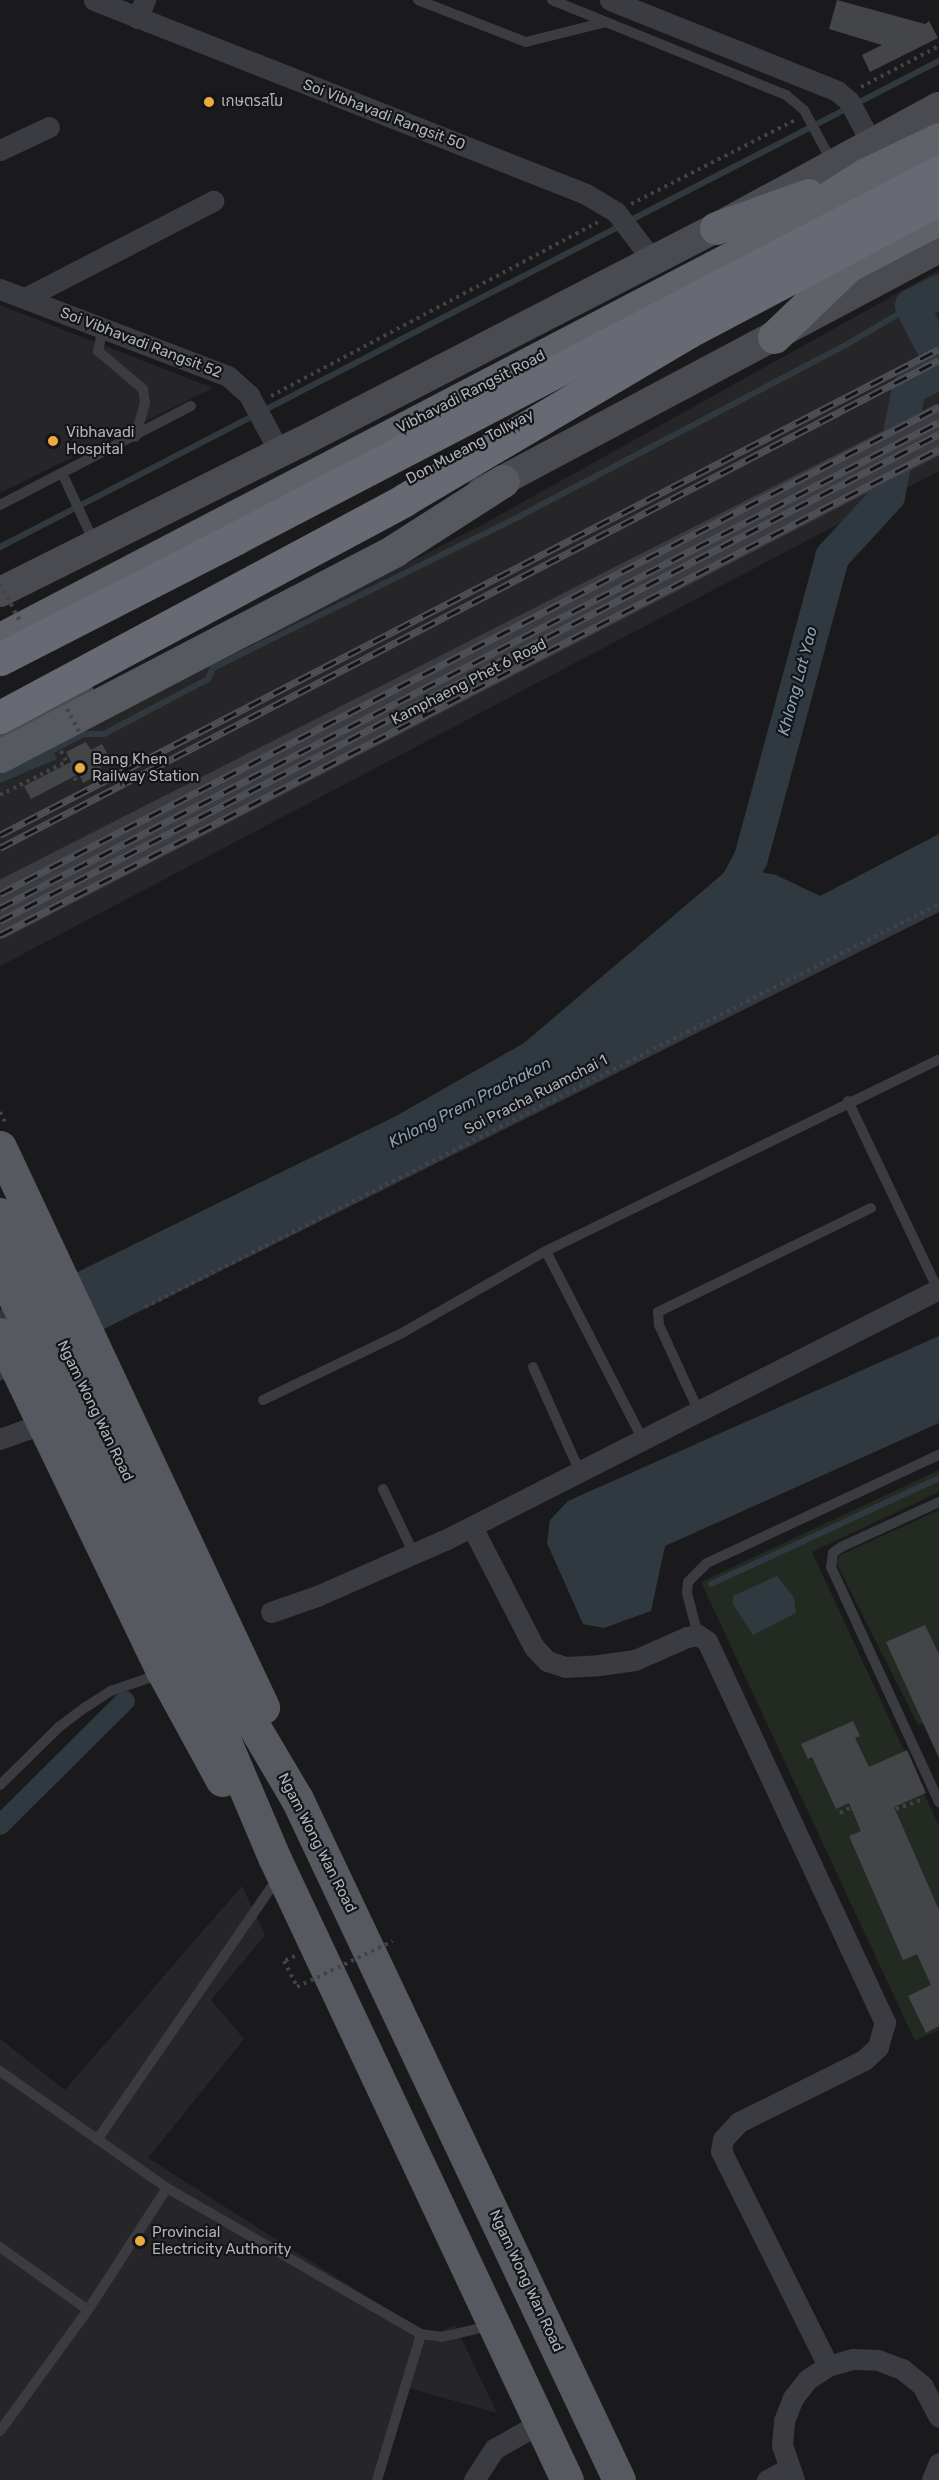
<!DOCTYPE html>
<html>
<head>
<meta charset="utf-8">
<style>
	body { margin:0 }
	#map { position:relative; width:939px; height:2480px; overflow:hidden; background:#1a1a1c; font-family:Rubik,"Noto Sans Thai",sans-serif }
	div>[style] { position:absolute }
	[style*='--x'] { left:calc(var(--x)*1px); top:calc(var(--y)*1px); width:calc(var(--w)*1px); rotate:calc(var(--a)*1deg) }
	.built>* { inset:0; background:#262629 }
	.green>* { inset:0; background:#222a22 }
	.water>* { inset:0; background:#303940 }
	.stream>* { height:6px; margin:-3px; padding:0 3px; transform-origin:3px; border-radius:3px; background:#303940 }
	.canal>* { height:20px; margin:-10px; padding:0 10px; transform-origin:10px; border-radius:10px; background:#303940 }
	.river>* { height:34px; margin:-17px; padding:0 17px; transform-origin:17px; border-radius:17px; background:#303940 }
	.building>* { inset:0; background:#444549 }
	.path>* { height:4px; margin-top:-2px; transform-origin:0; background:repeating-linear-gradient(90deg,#414348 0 3px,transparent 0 7.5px) }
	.service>* { height:10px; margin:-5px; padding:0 5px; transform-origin:5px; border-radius:5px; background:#3b3c41 }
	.minor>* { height:21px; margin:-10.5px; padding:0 10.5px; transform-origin:10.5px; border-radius:10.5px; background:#3b3c41 }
	.tertiary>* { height:26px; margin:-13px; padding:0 13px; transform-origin:13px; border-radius:13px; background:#3b3c41 }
	.secondary>* { height:30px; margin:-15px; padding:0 15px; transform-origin:15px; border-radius:15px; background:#494b51 }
	.primary>* { height:33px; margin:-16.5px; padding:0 16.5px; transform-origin:16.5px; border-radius:16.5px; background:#575960 }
	.trunk>* { height:33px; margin:-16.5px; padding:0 16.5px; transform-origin:16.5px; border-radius:16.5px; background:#5f6269 }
	.motorway>* { height:33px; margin:-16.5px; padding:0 16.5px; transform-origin:16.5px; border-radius:16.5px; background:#676a72 }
	.rail>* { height:7px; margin-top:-3.5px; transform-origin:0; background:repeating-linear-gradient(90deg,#151517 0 14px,#4e5056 0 28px); box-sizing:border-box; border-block:2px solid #4e5056 }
	.path-bridge>* { height:4px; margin-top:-2px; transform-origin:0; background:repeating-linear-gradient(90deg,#414348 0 3px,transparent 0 7.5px) }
	.motorway-bridge>* { height:33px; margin:-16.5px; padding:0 16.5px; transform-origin:16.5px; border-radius:16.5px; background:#676a72 }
	.dots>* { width:16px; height:16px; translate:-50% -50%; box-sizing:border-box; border:3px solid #151517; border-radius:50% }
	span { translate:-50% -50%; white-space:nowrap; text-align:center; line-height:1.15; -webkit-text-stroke:4.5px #151517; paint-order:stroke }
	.poi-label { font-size:15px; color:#adb2bb }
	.left { translate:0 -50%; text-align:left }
	.street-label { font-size:15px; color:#adb2bb }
	.water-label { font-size:16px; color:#85a0b4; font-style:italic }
</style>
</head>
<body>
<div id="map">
	<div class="built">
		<i style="clip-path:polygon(939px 270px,939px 471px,0 966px,0 773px,480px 526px)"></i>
		<i style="clip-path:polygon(0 305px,213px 388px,0 493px)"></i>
		<i style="clip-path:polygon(242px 1886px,265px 1935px,211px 2000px,244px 2039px,148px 2158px,429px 2336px,455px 2325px,497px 2413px,402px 2386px,380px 2480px,0 2480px,0 2039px,65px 2090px)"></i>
	</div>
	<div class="green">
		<i style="clip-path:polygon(939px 1470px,939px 1492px,812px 1552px,939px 1826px,939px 2030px,915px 2041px,701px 1582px)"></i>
		<i style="clip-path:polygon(939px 1510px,939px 1717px,918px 1725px,836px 1562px,840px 1555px)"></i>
	</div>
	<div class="water">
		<i style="clip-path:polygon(50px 746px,57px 759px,0 783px,0 773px)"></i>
		<i style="clip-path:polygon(939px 834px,939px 912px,0 1381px,0 1310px,396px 1116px,524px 1043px,732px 866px,776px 875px,820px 896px)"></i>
		<i style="clip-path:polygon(939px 1336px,939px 1423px,665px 1546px,651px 1611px,604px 1628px,583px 1624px,547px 1543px,550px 1520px,568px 1501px)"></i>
		<i style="clip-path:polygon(777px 1576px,794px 1598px,796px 1613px,753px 1635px,733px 1604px,733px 1596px)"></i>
	</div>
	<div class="stream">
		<i style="--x:629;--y:221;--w:349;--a:-27.3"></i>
		<i style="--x:0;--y:547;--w:698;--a:-27.37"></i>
		<i style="--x:46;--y:754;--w:42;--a:-28.4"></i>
		<i style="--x:83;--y:734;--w:21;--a:0"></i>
		<i style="--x:104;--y:734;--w:118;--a:-27.9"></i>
		<i style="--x:208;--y:679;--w:12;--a:-66"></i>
		<i style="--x:213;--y:668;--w:343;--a:-26.3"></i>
		<i style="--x:520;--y:516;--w:366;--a:-27.7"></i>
		<i style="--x:844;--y:346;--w:79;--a:-30.5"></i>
		<i style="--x:711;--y:1584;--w:251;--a:-24.9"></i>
	</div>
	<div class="canal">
		<i style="--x:0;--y:1825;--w:176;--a:-44.8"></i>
	</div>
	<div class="river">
		<i style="--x:939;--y:292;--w:30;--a:153"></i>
		<i style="--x:912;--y:306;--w:59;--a:63"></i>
		<i style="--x:723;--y:910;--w:59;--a:-61.7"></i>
		<i style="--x:751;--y:858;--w:312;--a:-74.9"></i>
		<i style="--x:832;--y:557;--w:83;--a:-47.4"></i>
		<i style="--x:888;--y:496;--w:110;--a:-79"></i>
		<i style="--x:909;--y:388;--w:34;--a:-27"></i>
	</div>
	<div class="building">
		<i style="clip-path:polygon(837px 0,925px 24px,929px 21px,938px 38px,870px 72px,862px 55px,882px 45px,829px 29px)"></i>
		<i style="clip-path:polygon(86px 742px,91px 750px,102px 744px,110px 759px,99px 764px,103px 772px,83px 783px,79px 774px,31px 799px,24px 786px,71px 762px,66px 752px)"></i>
		<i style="clip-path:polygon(925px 1625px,939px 1654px,939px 1758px,886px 1642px)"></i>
		<i style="clip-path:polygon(853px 1721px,860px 1736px,855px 1738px,869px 1767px,907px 1750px,926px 1793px,894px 1807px,939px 1910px,939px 2026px,926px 2033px,908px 1996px,931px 1985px,917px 1954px,903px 1960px,849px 1836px,861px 1831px,849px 1803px,836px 1809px,812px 1757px,808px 1759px,801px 1744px)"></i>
	</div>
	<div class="path">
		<i style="--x:861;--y:87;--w:88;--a:-27.7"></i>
		<i style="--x:631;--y:204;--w:184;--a:-27.1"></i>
		<i style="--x:271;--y:396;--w:370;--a:-28"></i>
		<i style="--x:61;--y:751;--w:36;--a:63"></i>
		<i style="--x:0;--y:795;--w:74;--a:-26.6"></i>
		<i style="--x:0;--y:1112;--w:11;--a:63"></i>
		<i style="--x:145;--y:1307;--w:890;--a:-26.91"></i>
		<i style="--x:840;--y:1813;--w:22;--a:-27"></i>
		<i style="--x:860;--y:1803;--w:36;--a:9"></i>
		<i style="--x:896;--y:1809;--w:29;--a:-20"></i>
		<i style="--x:295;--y:1956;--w:12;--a:156"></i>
		<i style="--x:284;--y:1961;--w:29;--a:63"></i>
	</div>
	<div class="service">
		<i style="--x:418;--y:0;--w:116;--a:21.3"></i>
		<i style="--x:526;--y:42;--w:82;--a:-14"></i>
		<i style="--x:552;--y:0;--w:253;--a:22.1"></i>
		<i style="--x:786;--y:95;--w:23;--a:40"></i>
		<i style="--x:804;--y:110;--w:59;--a:61.7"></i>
		<i style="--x:103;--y:329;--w:23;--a:103"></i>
		<i style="--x:98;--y:351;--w:59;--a:40.2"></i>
		<i style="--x:143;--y:389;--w:14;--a:82"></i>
		<i style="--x:145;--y:403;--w:35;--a:106"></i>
		<i style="--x:62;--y:473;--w:78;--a:65.1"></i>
		<i style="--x:0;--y:505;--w:215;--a:-27.4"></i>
		<i style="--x:848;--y:1101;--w:209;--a:64.5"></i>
		<i style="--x:533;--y:1367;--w:115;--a:65.9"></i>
		<i style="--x:263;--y:1400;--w:154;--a:-25.7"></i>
		<i style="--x:402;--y:1333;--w:166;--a:-29.7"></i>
		<i style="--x:699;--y:1412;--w:96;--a:-114.7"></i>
		<i style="--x:659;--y:1325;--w:13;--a:-94"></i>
		<i style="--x:658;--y:1312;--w:237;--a:-26"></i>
		<i style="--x:643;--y:1440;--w:212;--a:-117.2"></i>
		<i style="--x:546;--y:1251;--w:437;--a:-26"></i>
		<i style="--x:383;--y:1489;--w:72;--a:64.5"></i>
		<i style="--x:939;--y:1502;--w:108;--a:155.3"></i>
		<i style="--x:841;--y:1547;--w:10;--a:143"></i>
		<i style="--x:833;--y:1553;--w:14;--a:98"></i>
		<i style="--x:831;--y:1567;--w:259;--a:65.3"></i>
		<i style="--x:698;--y:1635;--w:43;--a:-104.7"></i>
		<i style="--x:687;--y:1593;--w:11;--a:-85"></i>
		<i style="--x:688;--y:1582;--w:27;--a:-45"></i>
		<i style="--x:707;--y:1563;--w:256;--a:-25"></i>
		<i style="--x:0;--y:1785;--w:83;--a:-44.5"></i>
		<i style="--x:59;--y:1727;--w:34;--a:-37"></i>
		<i style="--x:86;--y:1707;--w:30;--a:-33"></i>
		<i style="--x:111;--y:1691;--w:52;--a:-19.1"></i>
		<i style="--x:0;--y:2071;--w:204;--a:35"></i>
		<i style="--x:167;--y:2188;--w:293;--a:29.9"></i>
		<i style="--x:421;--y:2334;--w:21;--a:8"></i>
		<i style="--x:442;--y:2337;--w:48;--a:-13.2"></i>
		<i style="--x:97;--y:2140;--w:318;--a:-55.4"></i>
		<i style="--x:0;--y:2247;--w:108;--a:35.6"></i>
		<i style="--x:0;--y:2431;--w:150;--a:-54"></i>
		<i style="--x:88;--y:2310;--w:145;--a:-57.1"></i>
		<i style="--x:377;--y:2480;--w:152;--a:-73.2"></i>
	</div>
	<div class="minor">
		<i style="--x:94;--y:0;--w:529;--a:21.52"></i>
		<i style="--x:586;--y:194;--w:35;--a:31"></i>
		<i style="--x:616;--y:212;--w:61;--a:52.9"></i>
		<i style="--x:610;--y:0;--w:245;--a:21.8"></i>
		<i style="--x:837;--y:91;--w:16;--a:40"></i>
		<i style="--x:849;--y:101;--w:49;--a:61.9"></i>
		<i style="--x:137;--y:18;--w:20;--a:-66"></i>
		<i style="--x:0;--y:150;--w:54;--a:-25.1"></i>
		<i style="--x:0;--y:289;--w:244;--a:20.9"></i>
		<i style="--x:228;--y:376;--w:28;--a:42"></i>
		<i style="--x:249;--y:395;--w:66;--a:61.9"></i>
		<i style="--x:25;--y:298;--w:212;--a:-27.3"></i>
		<i style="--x:0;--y:1439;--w:47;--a:-20"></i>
		<i style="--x:472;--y:1527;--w:135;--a:62.7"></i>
		<i style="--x:534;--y:1647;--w:19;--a:47"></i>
		<i style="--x:547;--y:1661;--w:19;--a:18"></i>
		<i style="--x:565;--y:1667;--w:34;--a:-3"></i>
		<i style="--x:599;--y:1665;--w:36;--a:-8"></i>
		<i style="--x:635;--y:1660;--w:57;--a:-23.9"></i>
		<i style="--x:687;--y:1637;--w:11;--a:-10"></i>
		<i style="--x:698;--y:1635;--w:11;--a:34"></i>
		<i style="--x:707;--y:1641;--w:421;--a:65"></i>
		<i style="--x:885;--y:2022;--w:26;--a:106"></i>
		<i style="--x:878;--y:2047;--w:19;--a:137"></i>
		<i style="--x:864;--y:2060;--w:140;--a:153.6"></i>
		<i style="--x:739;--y:2122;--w:23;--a:133"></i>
		<i style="--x:723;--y:2139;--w:12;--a:99"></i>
		<i style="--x:721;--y:2151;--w:240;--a:63.5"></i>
		<i style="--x:271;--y:1612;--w:49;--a:-19.2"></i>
		<i style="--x:317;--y:1596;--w:142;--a:-23.7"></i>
		<i style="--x:447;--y:1539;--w:552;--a:-26.94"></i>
		<i style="--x:474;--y:2480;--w:37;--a:-57"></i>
		<i style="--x:494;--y:2449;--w:53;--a:-29.5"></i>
		<i style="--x:767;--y:2480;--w:24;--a:-28"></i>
		<i style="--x:794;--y:2480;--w:37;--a:-109"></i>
		<i style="--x:782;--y:2445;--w:24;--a:-85"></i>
		<i style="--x:784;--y:2421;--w:25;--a:-69"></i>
		<i style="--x:793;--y:2398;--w:24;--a:-52"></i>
		<i style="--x:808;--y:2379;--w:24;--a:-33"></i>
		<i style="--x:828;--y:2366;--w:26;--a:-16"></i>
		<i style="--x:853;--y:2359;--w:25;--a:2"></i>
		<i style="--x:878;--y:2360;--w:26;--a:21"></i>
		<i style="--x:902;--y:2369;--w:26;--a:39"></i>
		<i style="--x:922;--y:2385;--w:36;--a:62"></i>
		<i style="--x:932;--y:2480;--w:18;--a:-68"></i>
	</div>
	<div class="tertiary">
		<i style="--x:0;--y:894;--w:1053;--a:-26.93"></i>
		<i style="--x:0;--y:926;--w:1057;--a:-27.32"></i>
	</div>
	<div class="secondary">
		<i style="--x:481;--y:492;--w:519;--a:-28.05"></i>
		<i style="--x:0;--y:592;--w:339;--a:-26.5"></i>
		<i style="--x:303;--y:441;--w:465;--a:-27.3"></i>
		<i style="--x:716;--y:228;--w:254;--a:-28.5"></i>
		<i style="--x:0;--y:737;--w:90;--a:-27.1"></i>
	</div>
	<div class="primary">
		<i style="--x:0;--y:756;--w:445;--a:-27.5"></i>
		<i style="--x:395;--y:550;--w:128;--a:-32.6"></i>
		<i style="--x:0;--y:1147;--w:619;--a:64.84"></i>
		<i style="--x:0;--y:1214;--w:511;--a:64.14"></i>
		<i style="--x:223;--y:1674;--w:145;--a:59.4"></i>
		<i style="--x:297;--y:1799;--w:753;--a:64.69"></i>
		<i style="--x:0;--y:1268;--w:463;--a:64.3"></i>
		<i style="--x:201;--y:1685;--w:189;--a:67"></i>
		<i style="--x:275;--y:1859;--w:686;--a:64.82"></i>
		<i style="--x:0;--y:1334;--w:375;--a:64.3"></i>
		<i style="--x:163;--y:1672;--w:123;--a:61.4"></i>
	</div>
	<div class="trunk">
		<i style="--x:716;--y:228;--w:98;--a:-19.7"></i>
		<i style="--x:823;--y:279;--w:131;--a:-27.7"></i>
		<i style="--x:774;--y:337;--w:98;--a:-43.8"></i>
		<i style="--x:0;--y:639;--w:841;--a:-27.54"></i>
		<i style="--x:746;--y:250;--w:140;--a:-32.4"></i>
		<i style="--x:864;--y:175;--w:83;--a:-25.6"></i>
	</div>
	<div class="motorway">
		<i style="--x:688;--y:332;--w:284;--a:-27.9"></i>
		<i style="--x:236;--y:538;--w:793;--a:-27.5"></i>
	</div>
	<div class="rail">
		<i style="--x:0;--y:835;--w:1057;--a:-27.36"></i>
		<i style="--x:0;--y:848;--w:1058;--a:-27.46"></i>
		<i style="--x:0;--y:894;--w:1058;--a:-27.41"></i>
		<i style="--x:0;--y:908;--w:1057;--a:-27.36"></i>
		<i style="--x:0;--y:921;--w:1058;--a:-27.41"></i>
		<i style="--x:0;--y:935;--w:1057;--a:-27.36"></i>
	</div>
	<div class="path-bridge">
		<i style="--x:0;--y:584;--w:44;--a:61.7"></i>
		<i style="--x:67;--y:709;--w:26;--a:62"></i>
		<i style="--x:297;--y:1987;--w:106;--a:-25.6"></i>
	</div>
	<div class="motorway-bridge">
		<i style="--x:0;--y:659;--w:265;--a:-27.1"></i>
		<i style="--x:0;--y:717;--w:459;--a:-28.2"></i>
		<i style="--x:404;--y:500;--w:330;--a:-30.6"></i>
	</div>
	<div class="dots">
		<i style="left:209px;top:102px;background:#ecab41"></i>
		<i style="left:53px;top:441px;background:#ecab41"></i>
		<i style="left:80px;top:768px;background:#ecab41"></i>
		<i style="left:140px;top:2241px;background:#ecab41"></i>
	</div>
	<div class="poi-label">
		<span class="left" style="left:221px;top:102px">เกษตรสโม</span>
		<span class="left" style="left:66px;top:441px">Vibhavadi<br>Hospital</span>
		<span class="left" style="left:92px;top:768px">Bang Khen<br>Railway Station</span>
		<span class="left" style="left:152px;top:2241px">Provincial<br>Electricity Authority</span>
	</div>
	<div class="street-label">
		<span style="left:384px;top:115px;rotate:21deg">Soi Vibhavadi Rangsit 50</span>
		<span style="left:141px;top:343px;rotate:21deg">Soi Vibhavadi Rangsit 52</span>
		<span style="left:471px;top:392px;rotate:-27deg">Vibhavadi Rangsit Road</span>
		<span style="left:470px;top:447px;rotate:-28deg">Don Mueang Tollway</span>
		<span style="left:469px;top:682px;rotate:-27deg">Kamphaeng Phet 6 Road</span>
		<span style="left:536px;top:1095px;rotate:-27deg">Soi Pracha Ruamchai 1</span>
		<span style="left:95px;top:1411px;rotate:64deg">Ngam Wong Wan Road</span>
		<span style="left:317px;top:1843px;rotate:63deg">Ngam Wong Wan Road</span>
		<span style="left:526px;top:2281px;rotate:65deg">Ngam Wong Wan Road</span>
	</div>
	<div class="water-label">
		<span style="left:798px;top:681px;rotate:-75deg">Khlong Lat Yao</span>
		<span style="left:470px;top:1103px;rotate:-27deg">Khlong Prem Prachakon</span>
	</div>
</div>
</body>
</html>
